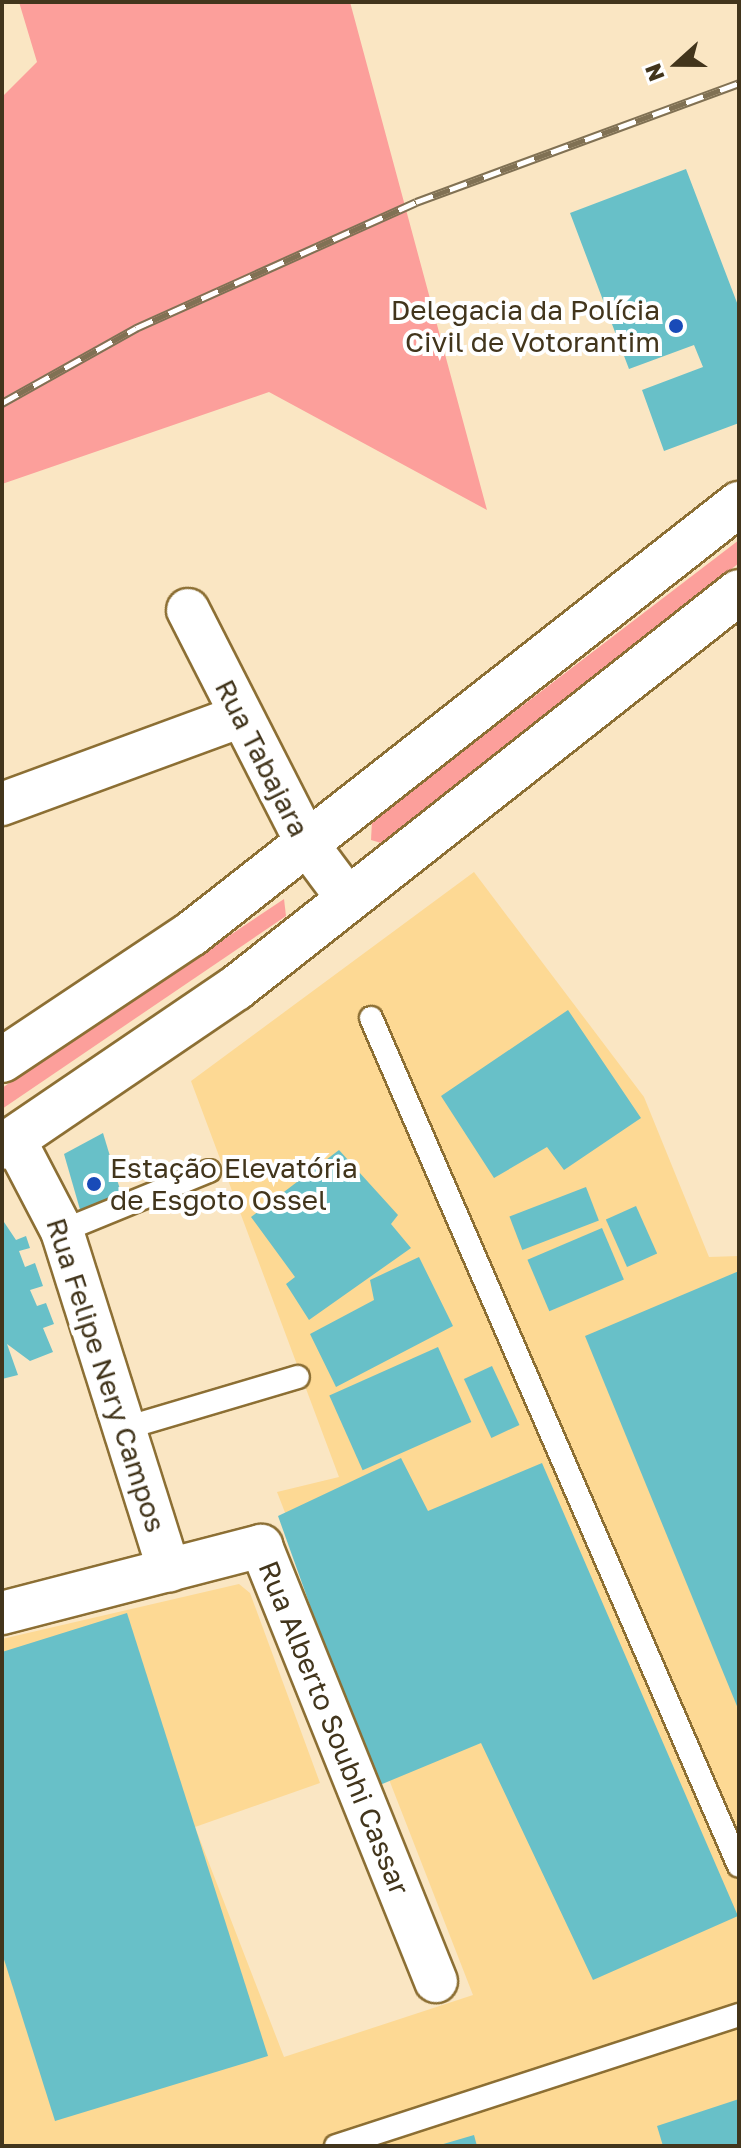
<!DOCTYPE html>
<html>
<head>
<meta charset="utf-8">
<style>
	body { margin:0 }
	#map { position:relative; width:741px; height:2148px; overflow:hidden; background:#fae6c3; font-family:"Golos Text",sans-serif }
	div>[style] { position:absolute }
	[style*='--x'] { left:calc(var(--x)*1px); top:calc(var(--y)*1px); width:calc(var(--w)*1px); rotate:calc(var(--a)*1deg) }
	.built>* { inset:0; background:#fdd994 }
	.green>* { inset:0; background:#fc9f9b }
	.building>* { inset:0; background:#68c0c8; transform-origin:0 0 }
	.roads { filter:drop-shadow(2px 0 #8c6f34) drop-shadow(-2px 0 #8c6f34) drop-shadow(0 2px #8c6f34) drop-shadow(0 -2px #8c6f34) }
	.lane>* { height:22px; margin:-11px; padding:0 11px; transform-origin:11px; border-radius:11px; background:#fff }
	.street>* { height:42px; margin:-21px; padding:0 21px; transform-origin:21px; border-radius:21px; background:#fff }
	.secondary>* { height:44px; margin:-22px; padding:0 22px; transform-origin:22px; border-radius:22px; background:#fff }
	.rail>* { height:9px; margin-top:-4.5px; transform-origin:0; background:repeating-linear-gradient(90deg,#fff 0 18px,#807154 0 36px); box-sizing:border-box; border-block:2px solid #807154 }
	.dots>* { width:22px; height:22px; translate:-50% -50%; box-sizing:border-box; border:4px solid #fff; border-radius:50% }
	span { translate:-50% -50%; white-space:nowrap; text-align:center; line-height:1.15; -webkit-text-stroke:8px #fff; paint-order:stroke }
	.poi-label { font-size:28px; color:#42351c }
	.right { translate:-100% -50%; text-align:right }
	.left { translate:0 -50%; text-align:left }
	.street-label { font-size:28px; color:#42351c }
	.frame { position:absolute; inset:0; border:4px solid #42351c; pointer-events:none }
	.north { position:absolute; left:637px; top:24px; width:80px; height:80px; -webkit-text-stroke:6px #fff; paint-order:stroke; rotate:249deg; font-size:22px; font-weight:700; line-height:32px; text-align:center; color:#42351c }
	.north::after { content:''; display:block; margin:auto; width:28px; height:36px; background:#42351c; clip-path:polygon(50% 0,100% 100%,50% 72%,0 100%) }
</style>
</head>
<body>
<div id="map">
	<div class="built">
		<i style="clip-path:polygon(474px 872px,644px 1097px,709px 1257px,739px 1256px,739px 2146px,2px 2146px,2px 1639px,239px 1584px,250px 1593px,320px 1783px,195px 1827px,284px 2057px,473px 1995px,277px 1492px,339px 1477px,191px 1081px)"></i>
	</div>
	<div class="green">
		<i style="clip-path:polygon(19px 2px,350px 2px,487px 510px,269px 392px,2px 484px,2px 97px,37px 62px)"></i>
		<i style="clip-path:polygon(739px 540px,739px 563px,388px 845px,371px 840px,372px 821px)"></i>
		<i style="clip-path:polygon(284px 899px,286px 916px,2px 1109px,2px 1088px)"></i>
	</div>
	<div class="building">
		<i style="clip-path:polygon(686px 169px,739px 308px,739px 423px,664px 451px,642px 390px,703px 367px,694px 345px,629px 369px,570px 213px)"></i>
		<i style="clip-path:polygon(568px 1010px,641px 1118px,564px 1170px,547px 1147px,494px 1178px,441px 1096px)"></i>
		<i style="clip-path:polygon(103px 1133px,122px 1196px,81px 1213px,64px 1154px)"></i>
		<i style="clip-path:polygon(339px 1150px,398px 1215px,391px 1224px,411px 1248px,309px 1320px,286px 1284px,295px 1277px,251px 1217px)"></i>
		<i style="left:586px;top:1187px;width:36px;height:82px;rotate:69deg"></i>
		<i style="left:636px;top:1206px;width:52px;height:33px;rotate:66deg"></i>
		<i style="clip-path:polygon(2px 1219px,16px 1240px,26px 1236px,30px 1248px,19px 1251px,25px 1267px,35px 1263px,43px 1286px,30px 1290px,37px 1306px,46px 1303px,54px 1324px,43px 1328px,53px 1352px,30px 1361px,7px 1344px,18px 1375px,2px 1379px)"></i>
		<i style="left:602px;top:1228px;width:56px;height:81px;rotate:67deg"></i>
		<i style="clip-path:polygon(419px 1257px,453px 1326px,336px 1387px,310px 1334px,374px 1300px,370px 1280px)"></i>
		<i style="clip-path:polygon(739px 1271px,739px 1711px,585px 1336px)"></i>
		<i style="left:438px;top:1347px;width:82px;height:119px;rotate:66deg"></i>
		<i style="left:492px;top:1366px;width:65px;height:31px;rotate:65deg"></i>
		<i style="clip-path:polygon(401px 1458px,428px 1511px,542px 1463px,738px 1916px,593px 1980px,481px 1743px,375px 1787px,278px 1516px)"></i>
		<i style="clip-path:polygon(127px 1613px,268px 2056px,55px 2121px,2px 1953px,2px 1652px)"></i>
		<i style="clip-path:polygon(739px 2099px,739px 2146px,663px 2146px,657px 2126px)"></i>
		<i style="clip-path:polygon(474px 2135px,477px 2146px,440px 2146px,440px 2145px)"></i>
	</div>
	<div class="roads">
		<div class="lane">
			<i style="--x:371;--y:1018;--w:924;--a:66.54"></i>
			<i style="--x:62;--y:1231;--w:159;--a:-22.2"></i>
			<i style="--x:129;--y:1427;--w:176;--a:-16.5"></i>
			<i style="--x:336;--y:2146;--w:424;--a:-18"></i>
		</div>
		<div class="street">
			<i style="--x:188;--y:610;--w:263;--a:63"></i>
			<i style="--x:307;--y:844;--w:69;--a:53.3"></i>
			<i style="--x:2;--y:804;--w:252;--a:-20.2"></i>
			<i style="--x:14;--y:1139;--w:104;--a:62.4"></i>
			<i style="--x:62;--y:1231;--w:356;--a:72.5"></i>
			<i style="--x:2;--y:1613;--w:268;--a:-14.5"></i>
			<i style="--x:261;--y:1546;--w:469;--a:68.1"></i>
		</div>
		<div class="secondary">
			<i style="--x:2;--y:1060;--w:227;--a:-33.7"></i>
			<i style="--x:191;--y:934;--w:697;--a:-38.12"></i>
			<i style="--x:2;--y:1147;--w:283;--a:-34.2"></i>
			<i style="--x:236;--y:988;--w:640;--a:-38.21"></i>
		</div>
	</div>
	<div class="rail">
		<i style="--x:2;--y:403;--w:154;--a:-29.2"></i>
		<i style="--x:136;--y:328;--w:307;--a:-24.2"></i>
		<i style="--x:416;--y:202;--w:344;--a:-20.2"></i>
	</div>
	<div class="dots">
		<i style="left:676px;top:326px;background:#194bb8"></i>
		<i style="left:94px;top:1184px;background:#194bb8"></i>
	</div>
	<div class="poi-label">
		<span class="right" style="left:660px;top:326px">Delegacia da Polícia<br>Civil de Votorantim</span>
		<span class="left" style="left:110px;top:1184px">Estação Elevatória<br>de Esgoto Ossel</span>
	</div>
	<div class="street-label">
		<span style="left:262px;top:758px;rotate:63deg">Rua Tabajara</span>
		<span style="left:106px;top:1375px;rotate:72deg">Rua Felipe Nery Campos</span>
		<span style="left:334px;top:1728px;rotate:68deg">Rua Alberto Soubhi Cassar</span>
	</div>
	<div class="frame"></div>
	<div class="north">N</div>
</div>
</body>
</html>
